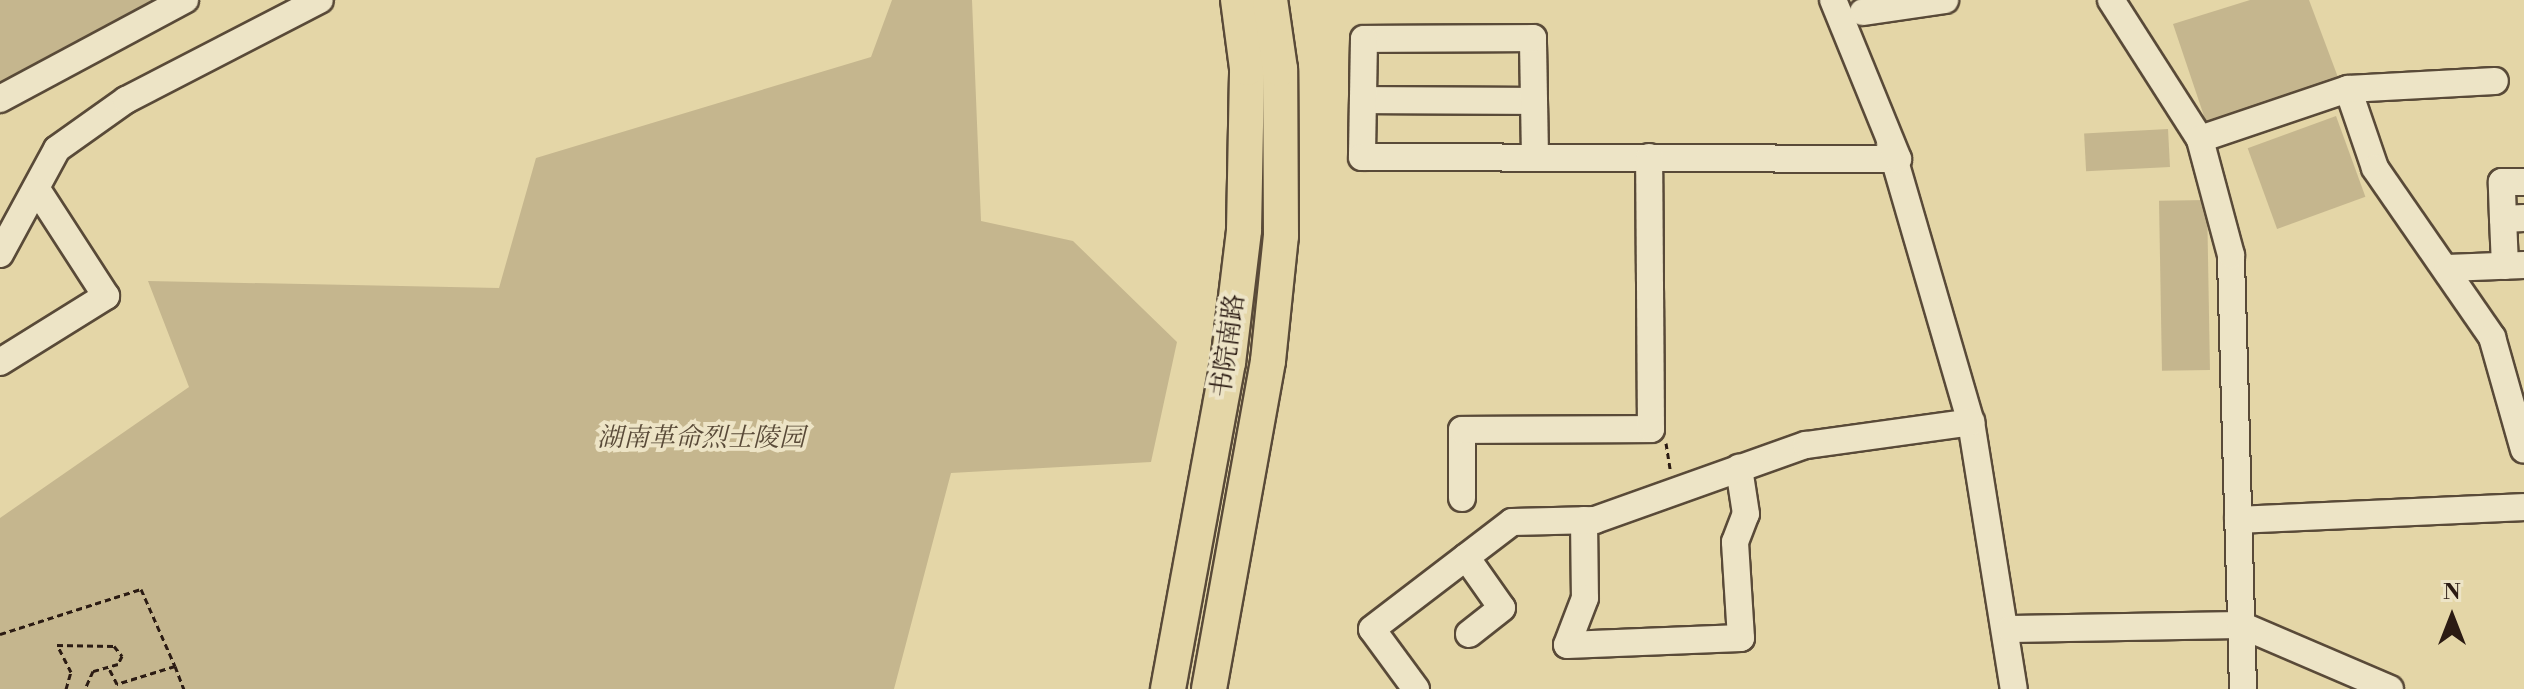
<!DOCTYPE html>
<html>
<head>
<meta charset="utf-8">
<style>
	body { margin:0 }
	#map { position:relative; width:2524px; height:689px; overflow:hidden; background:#e4d6a7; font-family:"Libre Bodoni","Noto Serif SC",serif }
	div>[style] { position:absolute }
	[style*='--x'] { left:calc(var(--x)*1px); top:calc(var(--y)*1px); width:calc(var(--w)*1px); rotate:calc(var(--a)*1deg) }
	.green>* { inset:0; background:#c5b68e; transform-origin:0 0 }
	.path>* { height:3px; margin-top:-1.5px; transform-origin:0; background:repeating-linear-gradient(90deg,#2b1b13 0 6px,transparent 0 10px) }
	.roads { filter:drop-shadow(2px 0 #594a38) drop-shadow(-2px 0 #594a38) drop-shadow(0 2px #594a38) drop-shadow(0 -2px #594a38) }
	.minor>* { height:26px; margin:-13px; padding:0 13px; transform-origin:13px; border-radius:13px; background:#ede4c6 }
	.major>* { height:34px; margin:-17px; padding:0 17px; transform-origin:17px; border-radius:17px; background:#e4d6a7 }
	span { translate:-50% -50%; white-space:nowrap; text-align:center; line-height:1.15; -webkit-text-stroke:8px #ede4c6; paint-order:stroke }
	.street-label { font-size:26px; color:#2b1b13 }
	.park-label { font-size:26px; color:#594a38; font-style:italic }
	.north { position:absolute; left:2412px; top:577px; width:80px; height:80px; -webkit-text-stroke:6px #ede4c6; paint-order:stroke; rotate:0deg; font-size:22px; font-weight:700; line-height:32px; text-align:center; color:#2b1b13 }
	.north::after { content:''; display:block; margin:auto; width:28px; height:36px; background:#2b1b13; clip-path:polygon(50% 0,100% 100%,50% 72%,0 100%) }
</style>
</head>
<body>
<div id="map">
	<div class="green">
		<i style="clip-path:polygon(0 0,168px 0,0 87px)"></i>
		<i style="clip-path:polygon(892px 0,972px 0,981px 221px,1073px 241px,1177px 342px,1151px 462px,951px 473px,894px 689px,0 689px,0 518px,189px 387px,148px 281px,499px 288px,536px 158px,871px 57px)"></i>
		<i style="clip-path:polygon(2250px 0,2309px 0,2339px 80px,2206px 122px,2173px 24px)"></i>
		<i style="left:2336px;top:116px;width:86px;height:94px;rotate:70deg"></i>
		<i style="left:2168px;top:129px;width:38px;height:84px;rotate:87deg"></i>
		<i style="left:2207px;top:200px;width:170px;height:48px;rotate:89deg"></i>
	</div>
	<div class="path">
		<i style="--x:1666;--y:443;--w:26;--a:81"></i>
		<i style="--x:0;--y:634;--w:148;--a:-17.7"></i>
		<i style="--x:141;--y:589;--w:84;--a:66.2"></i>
		<i style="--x:175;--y:666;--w:61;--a:162.8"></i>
		<i style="--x:117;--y:684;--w:18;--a:-117"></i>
		<i style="--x:175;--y:666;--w:25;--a:69"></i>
		<i style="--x:66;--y:689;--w:18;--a:-74"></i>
		<i style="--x:71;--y:672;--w:30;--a:-117"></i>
		<i style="--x:57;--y:645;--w:57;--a:1"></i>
		<i style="--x:114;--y:646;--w:13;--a:51"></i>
		<i style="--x:122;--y:656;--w:9;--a:117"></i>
		<i style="--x:118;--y:664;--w:26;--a:164"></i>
		<i style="--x:93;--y:671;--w:20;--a:114"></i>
	</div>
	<div class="roads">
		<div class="minor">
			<i style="--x:2111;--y:0;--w:165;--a:57.4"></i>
			<i style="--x:1863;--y:12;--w:83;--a:-8.3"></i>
			<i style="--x:2348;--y:89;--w:83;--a:71.1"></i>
			<i style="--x:2375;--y:168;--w:206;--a:55.3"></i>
			<i style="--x:2492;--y:337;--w:117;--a:74.2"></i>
			<i style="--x:0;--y:99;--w:210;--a:-28.2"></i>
			<i style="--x:1363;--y:100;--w:171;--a:0.3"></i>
			<i style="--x:1890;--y:144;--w:290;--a:73.8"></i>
			<i style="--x:1971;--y:422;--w:270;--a:80.9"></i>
			<i style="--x:1535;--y:157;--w:119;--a:-91"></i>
			<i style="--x:1533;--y:38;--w:169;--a:179.7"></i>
			<i style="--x:1364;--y:39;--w:118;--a:91"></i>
			<i style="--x:1362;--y:157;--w:536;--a:0.21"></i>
			<i style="--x:1898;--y:159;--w:172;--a:-112.2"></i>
			<i style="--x:2503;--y:219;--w:37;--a:-92"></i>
			<i style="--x:2502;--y:182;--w:22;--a:0"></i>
			<i style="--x:0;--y:254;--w:119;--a:-61.5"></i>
			<i style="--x:57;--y:149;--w:85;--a:-35.4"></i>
			<i style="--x:126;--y:100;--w:218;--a:-27.3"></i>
			<i style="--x:2505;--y:266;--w:47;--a:-92.4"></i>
			<i style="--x:2503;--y:219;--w:21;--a:-3"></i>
			<i style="--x:2447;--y:268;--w:77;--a:-2.2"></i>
			<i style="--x:0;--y:362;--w:125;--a:-31.9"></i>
			<i style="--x:106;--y:296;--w:125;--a:-122.9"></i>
			<i style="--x:1462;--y:498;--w:68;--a:-90"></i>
			<i style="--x:1462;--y:430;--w:189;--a:-0.3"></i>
			<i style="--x:1651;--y:429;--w:272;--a:-90.4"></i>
			<i style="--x:1584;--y:520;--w:78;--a:89.3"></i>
			<i style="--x:1585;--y:598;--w:50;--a:111"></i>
			<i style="--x:1567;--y:645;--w:174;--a:-2.3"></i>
			<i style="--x:1741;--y:638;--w:96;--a:-93.6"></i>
			<i style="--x:1735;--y:542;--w:30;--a:-69"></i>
			<i style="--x:1746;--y:514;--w:47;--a:-98.7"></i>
			<i style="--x:2238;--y:520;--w:286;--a:-2.6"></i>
			<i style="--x:1466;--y:557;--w:62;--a:54.8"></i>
			<i style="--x:1502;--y:608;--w:42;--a:141.8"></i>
			<i style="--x:2010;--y:629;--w:231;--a:-1"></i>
			<i style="--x:2241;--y:625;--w:162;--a:23.2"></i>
			<i style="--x:1416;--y:689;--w:74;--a:-126.3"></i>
			<i style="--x:1372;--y:629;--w:176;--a:-37.4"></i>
			<i style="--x:1512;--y:522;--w:83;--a:-1.4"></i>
			<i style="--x:1595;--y:520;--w:224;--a:-19.6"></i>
			<i style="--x:1806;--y:445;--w:167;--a:-7.9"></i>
			<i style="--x:2243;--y:689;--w:434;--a:-91.6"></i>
			<i style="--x:2231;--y:255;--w:120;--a:-105"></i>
			<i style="--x:2200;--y:139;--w:156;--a:-18.7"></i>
			<i style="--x:2348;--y:89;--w:147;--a:-3.1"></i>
		</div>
		<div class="major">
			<i style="--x:1168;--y:689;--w:331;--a:-79.6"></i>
			<i style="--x:1228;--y:363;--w:134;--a:-83.1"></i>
			<i style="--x:1244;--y:230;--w:162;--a:-88.9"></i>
			<i style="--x:1247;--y:68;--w:69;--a:-97.5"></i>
			<i style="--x:1209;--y:689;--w:333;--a:-79.8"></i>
			<i style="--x:1268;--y:361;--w:126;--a:-84.1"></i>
			<i style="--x:1281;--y:236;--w:167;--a:-90.3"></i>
			<i style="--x:1280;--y:69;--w:70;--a:-98.2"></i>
		</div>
	</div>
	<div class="street-label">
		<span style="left:1229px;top:346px;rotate:-82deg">书院南路</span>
	</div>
	<div class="park-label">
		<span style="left:701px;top:439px">湖南革命烈士陵园</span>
	</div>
	<div class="north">N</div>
</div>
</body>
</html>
